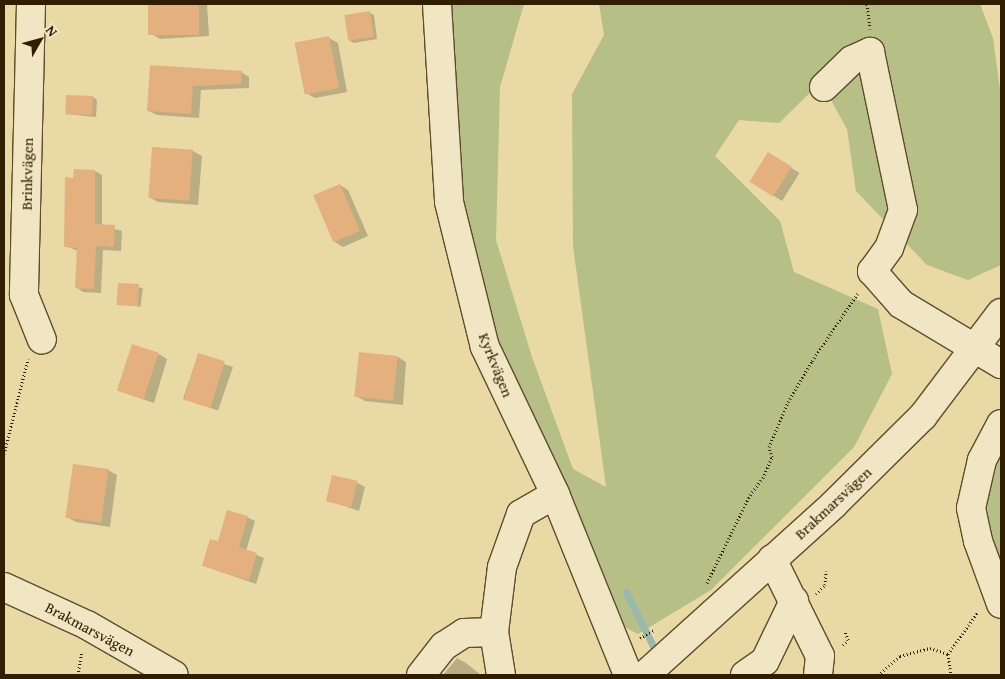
<!DOCTYPE html>
<html>
<head>
<meta charset="utf-8">
<style>
	body { margin:0 }
	#map { position:relative; width:1005px; height:679px; overflow:hidden; background:#e8d9a5; font-family:"Gentium Book Plus",serif }
	div>[style] { position:absolute }
	[style*='--x'] { left:calc(var(--x)*1px); top:calc(var(--y)*1px); width:calc(var(--w)*1px); rotate:calc(var(--a)*1deg) }
	.green>* { inset:0; background:#b6bf86 }
	.shadow>* { inset:0; background:#0003; transform-origin:0 0 }
	.stream>* { height:7px; margin:-3.5px; padding:0 3.5px; transform-origin:3.5px; border-radius:3.5px; background:#99b9af }
	.building>* { inset:0; background:#e3b07e; transform-origin:0 0 }
	.path>* { height:3px; margin-top:-1.5px; transform-origin:0; background:repeating-linear-gradient(90deg,#311d00 0 1px,transparent 0 3.5px) }
	.roads { filter:drop-shadow(1px 0 #5f4c29) drop-shadow(-1px 0 #5f4c29) drop-shadow(0 1px #5f4c29) drop-shadow(0 -1px #5f4c29) }
	.minor>* { height:28px; margin:-14px; padding:0 14px; transform-origin:14px; border-radius:14px; background:#f0e6c4 }
	span { translate:-50% -50%; white-space:nowrap; text-align:center; line-height:1.15; -webkit-text-stroke:5px #f0e6c4; paint-order:stroke }
	.street-label { font-size:15px; color:#311d00 }
	.frame { position:absolute; inset:0; border:5px solid #311d00; pointer-events:none }
	.north { position:absolute; left:15px; top:15px; width:50px; height:50px; -webkit-text-stroke:4px #f0e6c4; paint-order:stroke; rotate:52deg; font-size:14px; font-weight:700; line-height:20px; text-align:center; color:#311d00 }
	.north::after { content:''; display:block; margin:auto; width:18px; height:22px; background:#311d00; clip-path:polygon(50% 0,100% 100%,50% 72%,0 100%) }
</style>
</head>
<body>
<div id="map">
	<div class="green">
		<i style="clip-path:polygon(446px 4px,524px 4px,500px 87px,496px 240px,532px 357px,573px 469px,606px 487px,573px 246px,572px 94px,604px 35px,599px 4px,980px 4px,993px 38px,1001px 97px,1001px 265px,968px 280px,927px 265px,856px 191px,847px 129px,821px 82px,779px 123px,739px 120px,715px 156px,780px 221px,794px 272px,878px 309px,892px 374px,854px 447px,711px 590px,638px 634px,623px 626px,597px 562px,500px 361px,460px 204px)"></i>
		<i style="clip-path:polygon(1001px 450px,1001px 583px,988px 534px,987px 495px)"></i>
	</div>
	<div class="shadow">
		<i style="clip-path:polygon(150px 4px,207px 4px,209px 36px,160px 39px,152px 34px)"></i>
		<i style="clip-path:polygon(370px 13px,374px 15px,377px 39px,354px 43px,350px 41px)"></i>
		<i style="clip-path:polygon(329px 38px,338px 43px,347px 92px,315px 98px,306px 93px)"></i>
		<i style="clip-path:polygon(151px 66px,241px 72px,249px 77px,249px 88px,201px 90px,199px 118px,157px 115px,149px 111px)"></i>
		<i style="clip-path:polygon(93px 97px,97px 100px,96px 117px,66px 114px)"></i>
		<i style="clip-path:polygon(153px 148px,193px 151px,202px 156px,198px 205px,158px 202px,149px 197px)"></i>
		<i style="left:769px;top:154px;width:36px;height:33px;rotate:32deg"></i>
		<i style="clip-path:polygon(95px 171px,102px 175px,102px 226px,122px 231px,121px 251px,103px 250px,101px 293px,83px 292px,76px 287px,78px 251px,66px 246px,75px 179px)"></i>
		<i style="clip-path:polygon(340px 185px,348px 190px,368px 236px,343px 247px,335px 242px)"></i>
		<i style="left:119px;top:285px;width:24px;height:19px;rotate:7deg"></i>
		<i style="clip-path:polygon(159px 354px,167px 359px,154px 403px,119px 391px)"></i>
		<i style="left:198px;top:355px;width:37px;height:46px;rotate:19deg"></i>
		<i style="clip-path:polygon(398px 357px,406px 362px,403px 405px,365px 401px,356px 396px)"></i>
		<i style="clip-path:polygon(108px 470px,117px 475px,110px 527px,76px 522px,67px 517px)"></i>
		<i style="clip-path:polygon(356px 482px,365px 487px,359px 511px,327px 500px)"></i>
		<i style="clip-path:polygon(247px 517px,255px 521px,246px 551px,264px 558px,256px 584px,204px 566px,219px 543px)"></i>
		<i style="clip-path:polygon(457px 658px,466px 663px,481px 675px,443px 675px)"></i>
	</div>
	<div class="stream">
		<i style="--x:626;--y:592;--w:72;--a:63.4"></i>
	</div>
	<div class="building">
		<i style="left:148px;top:4px;width:51px;height:31px"></i>
		<i style="left:370px;top:11px;width:26px;height:26px;rotate:81deg"></i>
		<i style="left:329px;top:36px;width:53px;height:35px;rotate:79deg"></i>
		<i style="clip-path:polygon(150px 65px,242px 71px,241px 84px,193px 86px,191px 114px,147px 111px)"></i>
		<i style="left:66px;top:95px;width:27px;height:19px;rotate:2deg"></i>
		<i style="left:152px;top:147px;width:41px;height:51px;rotate:4deg"></i>
		<i style="left:768px;top:152px;width:28px;height:35px;rotate:32deg"></i>
		<i style="clip-path:polygon(74px 169px,95px 170px,95px 224px,115px 225px,114px 247px,96px 246px,94px 289px,75px 288px,77px 248px,64px 247px,65px 177px,73px 178px)"></i>
		<i style="left:340px;top:184px;width:51px;height:29px;rotate:67deg"></i>
		<i style="left:118px;top:283px;width:21px;height:22px;rotate:3deg"></i>
		<i style="left:132px;top:344px;width:28px;height:49px;rotate:18deg"></i>
		<i style="left:359px;top:352px;width:39px;height:45px;rotate:6deg"></i>
		<i style="left:198px;top:353px;width:28px;height:49px;rotate:17deg"></i>
		<i style="left:73px;top:464px;width:36px;height:54px;rotate:8deg"></i>
		<i style="left:332px;top:475px;width:26px;height:27px;rotate:13deg"></i>
		<i style="clip-path:polygon(227px 510px,248px 516px,239px 547px,257px 553px,249px 580px,202px 566px,210px 539px,218px 541px)"></i>
	</div>
	<div class="path">
		<i style="--x:867;--y:4;--w:25;--a:83"></i>
		<i style="--x:4;--y:454;--w:98;--a:-75.8"></i>
		<i style="--x:707;--y:583;--w:98;--a:-64"></i>
		<i style="--x:750;--y:495;--w:21;--a:-53"></i>
		<i style="--x:763;--y:478;--w:23;--a:-67"></i>
		<i style="--x:772;--y:457;--w:10;--a:-107"></i>
		<i style="--x:769;--y:447;--w:49;--a:-67.1"></i>
		<i style="--x:788;--y:402;--w:48;--a:-59.7"></i>
		<i style="--x:812;--y:361;--w:82;--a:-55.9"></i>
		<i style="--x:816;--y:594;--w:13;--a:-45"></i>
		<i style="--x:825;--y:585;--w:14;--a:-86"></i>
		<i style="--x:640;--y:638;--w:16;--a:-30"></i>
		<i style="--x:843;--y:645;--w:7;--a:-45"></i>
		<i style="--x:848;--y:640;--w:9;--a:-108"></i>
		<i style="--x:948;--y:654;--w:52;--a:-54.5"></i>
		<i style="--x:78;--y:675;--w:24;--a:-81"></i>
		<i style="--x:878;--y:675;--w:29;--a:-41"></i>
		<i style="--x:900;--y:656;--w:31;--a:-15"></i>
		<i style="--x:930;--y:648;--w:19;--a:18"></i>
		<i style="--x:948;--y:654;--w:21;--a:82"></i>
	</div>
	<div class="roads">
		<div class="minor">
			<i style="--x:31;--y:4;--w:291;--a:91.4"></i>
			<i style="--x:24;--y:295;--w:48;--a:68.2"></i>
			<i style="--x:437;--y:4;--w:198;--a:86.5"></i>
			<i style="--x:449;--y:202;--w:149;--a:76.1"></i>
			<i style="--x:485;--y:347;--w:163;--a:64.5"></i>
			<i style="--x:555;--y:494;--w:195;--a:68"></i>
			<i style="--x:824;--y:87;--w:39;--a:-44"></i>
			<i style="--x:852;--y:60;--w:20;--a:-24"></i>
			<i style="--x:870;--y:52;--w:161;--a:78.2"></i>
			<i style="--x:903;--y:210;--w:40;--a:110.2"></i>
			<i style="--x:889;--y:248;--w:29;--a:126"></i>
			<i style="--x:872;--y:271;--w:44;--a:48.7"></i>
			<i style="--x:901;--y:304;--w:117;--a:31"></i>
			<i style="--x:1001;--y:424;--w:41;--a:117.8"></i>
			<i style="--x:982;--y:460;--w:49;--a:102.9"></i>
			<i style="--x:971;--y:508;--w:34;--a:78"></i>
			<i style="--x:978;--y:541;--w:67;--a:69.9"></i>
			<i style="--x:772;--y:559;--w:108;--a:63.7"></i>
			<i style="--x:820;--y:656;--w:19;--a:96"></i>
			<i style="--x:4;--y:587;--w:91;--a:24.6"></i>
			<i style="--x:87;--y:625;--w:100;--a:29.9"></i>
			<i style="--x:421;--y:675;--w:37;--a:-52"></i>
			<i style="--x:444;--y:646;--w:24;--a:-33"></i>
			<i style="--x:464;--y:633;--w:30;--a:-2"></i>
			<i style="--x:501;--y:675;--w:44;--a:-99.2"></i>
			<i style="--x:494;--y:632;--w:65;--a:-83"></i>
			<i style="--x:502;--y:567;--w:56;--a:-70.3"></i>
			<i style="--x:521;--y:514;--w:39;--a:-30"></i>
			<i style="--x:645;--y:675;--w:255;--a:-42.1"></i>
			<i style="--x:834;--y:504;--w:125;--a:-44.7"></i>
			<i style="--x:923;--y:416;--w:129;--a:-52.9"></i>
			<i style="--x:745;--y:675;--w:24;--a:-35"></i>
			<i style="--x:765;--y:661;--w:67;--a:-64.2"></i>
		</div>
	</div>
	<div class="street-label">
		<span style="left:27px;top:174px;rotate:-89deg">Brinkvägen</span>
		<span style="left:496px;top:365px;rotate:68deg">Kyrkvägen</span>
		<span style="left:833px;top:503px;rotate:-43deg">Brakmarsvägen</span>
		<span style="left:90px;top:629px;rotate:28deg">Brakmarsvägen</span>
	</div>
	<div class="frame"></div>
	<div class="north">N</div>
</div>
</body>
</html>
